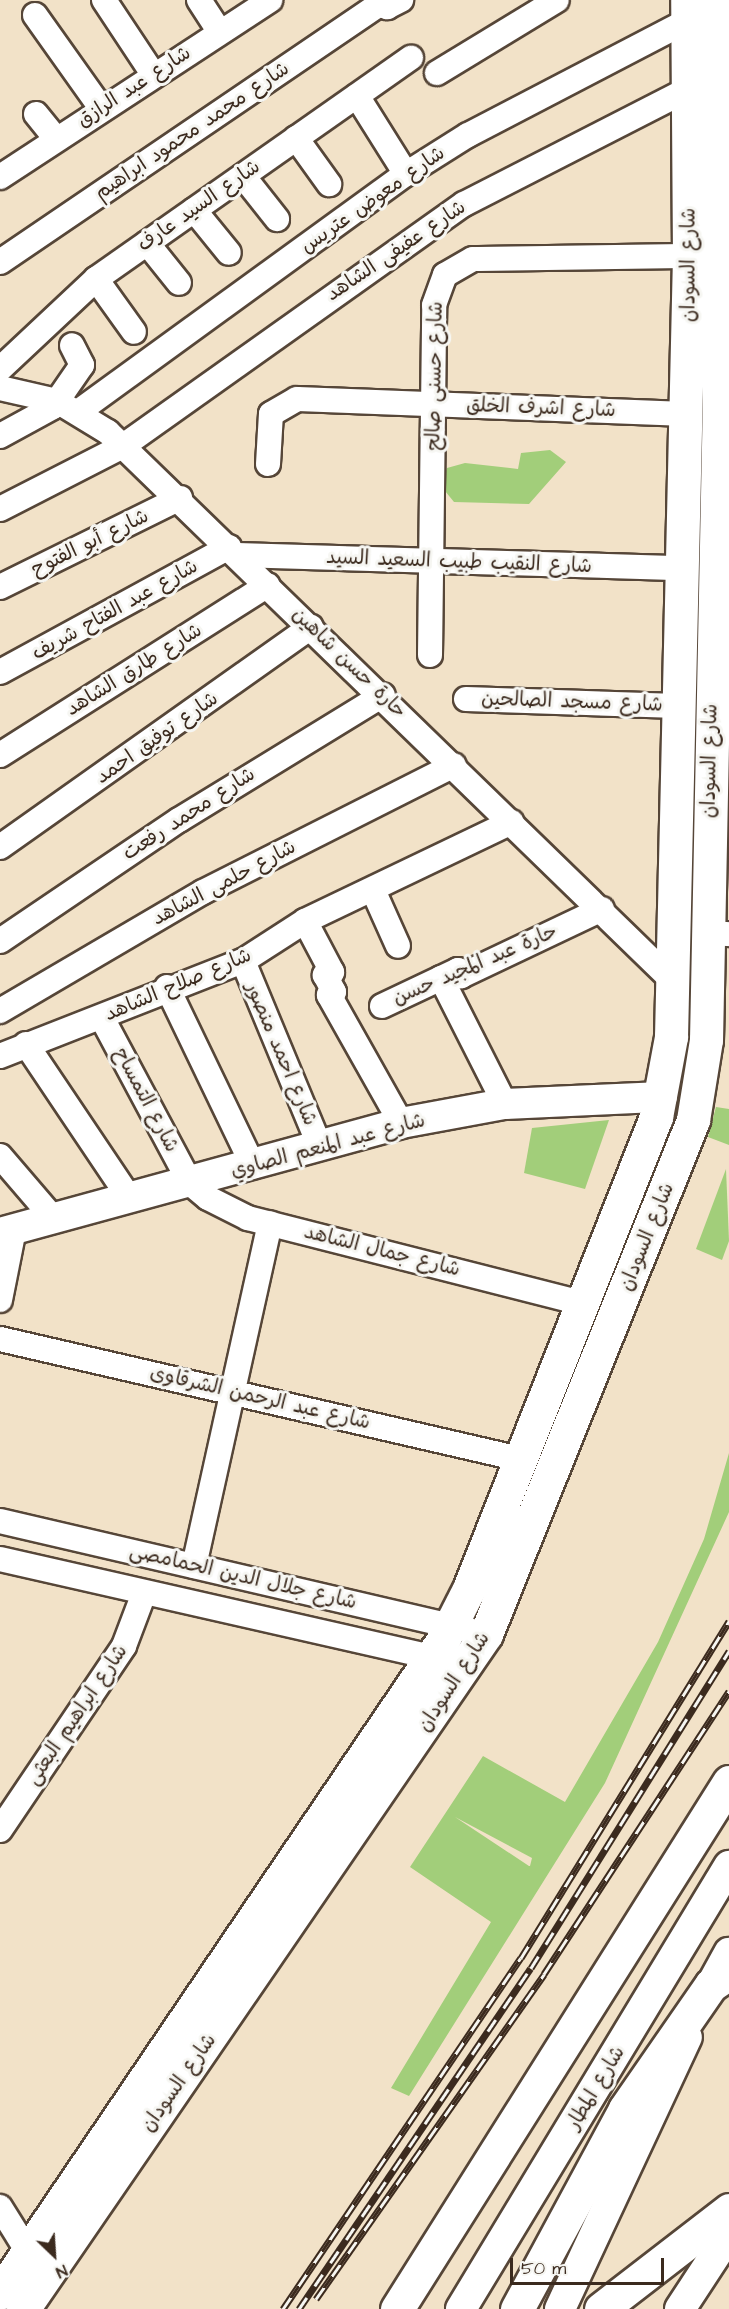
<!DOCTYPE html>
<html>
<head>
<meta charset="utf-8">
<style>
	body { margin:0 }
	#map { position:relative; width:729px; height:2309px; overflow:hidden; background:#f2e2c8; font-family:"Architects Daughter","Playpen Sans Arabic",sans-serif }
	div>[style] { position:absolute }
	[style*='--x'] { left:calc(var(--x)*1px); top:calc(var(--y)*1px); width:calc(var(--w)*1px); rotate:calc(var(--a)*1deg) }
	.green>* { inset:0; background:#a2ce7a }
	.roads { filter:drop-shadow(2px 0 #564638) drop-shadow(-2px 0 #564638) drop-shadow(0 2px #564638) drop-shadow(0 -2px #564638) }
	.minor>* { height:24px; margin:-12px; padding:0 12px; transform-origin:12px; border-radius:12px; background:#fff }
	.tertiary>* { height:30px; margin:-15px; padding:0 15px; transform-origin:15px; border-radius:15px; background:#fff }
	.primary>* { height:33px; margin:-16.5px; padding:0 16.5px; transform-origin:16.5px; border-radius:16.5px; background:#fff }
	.motorway>* { height:33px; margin:-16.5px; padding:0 16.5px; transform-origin:16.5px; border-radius:16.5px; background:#fff }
	.rail>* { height:7px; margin-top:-3.5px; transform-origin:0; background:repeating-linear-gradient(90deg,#f6f6f2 0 14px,#3b2a1e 0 28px); box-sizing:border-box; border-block:2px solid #3b2a1e }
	span { translate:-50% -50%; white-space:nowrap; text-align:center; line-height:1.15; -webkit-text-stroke:6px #f6f6f2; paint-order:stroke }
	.street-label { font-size:20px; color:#3b2a1e }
	.north { position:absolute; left:24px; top:2225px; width:60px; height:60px; -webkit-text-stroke:4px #f6f6f2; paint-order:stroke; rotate:155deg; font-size:16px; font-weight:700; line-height:24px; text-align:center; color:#3b2a1e }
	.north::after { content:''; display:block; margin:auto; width:21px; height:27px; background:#3b2a1e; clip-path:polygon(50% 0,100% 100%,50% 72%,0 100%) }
	.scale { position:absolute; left:510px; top:2258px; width:154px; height:27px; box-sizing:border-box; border:3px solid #3b2a1e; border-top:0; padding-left:8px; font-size:18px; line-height:21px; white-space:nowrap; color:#3b2a1e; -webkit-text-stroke:4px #f6f6f2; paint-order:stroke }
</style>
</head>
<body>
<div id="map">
	<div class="green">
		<i style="clip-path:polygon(550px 450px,566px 462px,529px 504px,454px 502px,441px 486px,447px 468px,465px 463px,518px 469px,521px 453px)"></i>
		<i style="clip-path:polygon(716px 1107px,729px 1109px,729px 1145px,708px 1137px)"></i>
		<i style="clip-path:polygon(609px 1120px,585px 1189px,524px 1173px,532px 1128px)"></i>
		<i style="clip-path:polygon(726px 1169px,729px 1241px,722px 1260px,696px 1249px)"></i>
		<i style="clip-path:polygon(evenodd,729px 1453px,729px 1512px,605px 1783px,409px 2096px,391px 2088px,491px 1922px,410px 1867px,483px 1756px,565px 1802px,658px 1642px,704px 1539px,729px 1453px,455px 1817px,532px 1858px,530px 1866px,529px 1866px,455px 1817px)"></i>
	</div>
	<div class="roads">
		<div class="minor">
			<i style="--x:104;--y:0;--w:89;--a:56.5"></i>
			<i style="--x:199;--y:0;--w:38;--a:57"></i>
			<i style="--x:35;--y:15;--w:114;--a:54.6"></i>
			<i style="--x:437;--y:73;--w:140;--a:-31.3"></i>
			<i style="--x:357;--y:96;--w:92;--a:57.9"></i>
			<i style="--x:36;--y:114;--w:32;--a:51"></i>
			<i style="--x:296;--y:138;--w:57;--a:54.3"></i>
			<i style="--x:243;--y:176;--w:55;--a:51.7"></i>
			<i style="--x:0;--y:177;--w:323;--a:-33.2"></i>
			<i style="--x:194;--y:210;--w:55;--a:50.9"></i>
			<i style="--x:147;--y:243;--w:51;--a:51.3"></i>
			<i style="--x:0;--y:262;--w:458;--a:-34.2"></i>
			<i style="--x:379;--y:4;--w:9;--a:21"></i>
			<i style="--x:387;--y:7;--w:16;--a:-27"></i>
			<i style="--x:96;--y:279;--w:65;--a:54.4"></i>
			<i style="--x:0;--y:369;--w:132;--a:-43.2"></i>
			<i style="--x:96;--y:279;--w:385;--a:-35.1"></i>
			<i style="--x:0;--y:388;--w:58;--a:12.8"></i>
			<i style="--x:57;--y:401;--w:60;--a:31.3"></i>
			<i style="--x:108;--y:432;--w:786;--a:44.18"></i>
			<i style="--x:78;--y:412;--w:405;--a:-36"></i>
			<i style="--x:406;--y:174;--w:73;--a:-32.2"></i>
			<i style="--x:468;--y:135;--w:247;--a:-27.5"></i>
			<i style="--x:0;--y:436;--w:60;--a:-28.7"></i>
			<i style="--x:53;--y:407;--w:51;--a:-55.4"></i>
			<i style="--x:82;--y:365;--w:22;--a:-117"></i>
			<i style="--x:268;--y:464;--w:50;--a:-86.6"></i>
			<i style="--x:271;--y:414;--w:30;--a:-30"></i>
			<i style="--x:297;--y:399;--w:390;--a:2.2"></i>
			<i style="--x:0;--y:509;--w:138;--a:-27.1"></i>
			<i style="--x:123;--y:446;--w:418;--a:-35.4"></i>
			<i style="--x:464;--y:204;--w:253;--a:-27.1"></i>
			<i style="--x:237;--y:555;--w:445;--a:1.7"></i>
			<i style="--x:0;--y:587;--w:201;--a:-26.3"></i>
			<i style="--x:430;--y:655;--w:350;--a:-89.3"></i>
			<i style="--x:434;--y:305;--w:32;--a:-70"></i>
			<i style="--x:445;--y:275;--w:32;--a:-30"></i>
			<i style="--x:473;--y:259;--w:216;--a:-0.8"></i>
			<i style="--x:0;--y:672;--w:261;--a:-28.6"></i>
			<i style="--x:466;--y:699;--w:212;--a:1.9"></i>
			<i style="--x:0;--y:755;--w:317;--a:-32.4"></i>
			<i style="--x:0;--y:847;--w:381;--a:-35.3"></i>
			<i style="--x:373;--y:890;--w:61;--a:65.9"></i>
			<i style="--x:305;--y:921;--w:58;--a:62.1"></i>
			<i style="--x:332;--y:972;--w:8;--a:157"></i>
			<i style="--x:325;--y:975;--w:19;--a:62"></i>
			<i style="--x:334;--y:992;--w:6;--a:149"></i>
			<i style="--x:329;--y:995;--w:147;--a:60.6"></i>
			<i style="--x:707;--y:933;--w:22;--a:3"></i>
			<i style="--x:0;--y:941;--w:216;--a:-34.1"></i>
			<i style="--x:179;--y:820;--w:239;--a:-31.5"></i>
			<i style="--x:243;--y:961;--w:201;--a:67.5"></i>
			<i style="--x:441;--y:978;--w:141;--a:63.1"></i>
			<i style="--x:167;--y:987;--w:199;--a:64.3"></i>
			<i style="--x:382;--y:1006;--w:84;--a:-25.3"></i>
			<i style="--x:458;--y:970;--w:7;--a:63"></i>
			<i style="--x:461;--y:976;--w:156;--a:-25.4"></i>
			<i style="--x:0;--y:1011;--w:235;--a:-30.4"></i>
			<i style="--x:203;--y:892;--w:281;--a:-26.8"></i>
			<i style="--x:102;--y:1018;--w:187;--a:61.9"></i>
			<i style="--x:190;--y:1183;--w:23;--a:40"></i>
			<i style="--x:208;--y:1198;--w:45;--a:26.6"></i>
			<i style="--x:248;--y:1218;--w:345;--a:14.3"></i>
			<i style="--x:26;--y:1044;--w:187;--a:56.1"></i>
			<i style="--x:0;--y:1056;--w:261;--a:-21.4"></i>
			<i style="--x:243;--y:961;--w:74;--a:-32.8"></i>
			<i style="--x:305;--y:921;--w:229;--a:-25.6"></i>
			<i style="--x:0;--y:1156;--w:83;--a:49.4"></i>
			<i style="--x:0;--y:1300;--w:72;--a:-78.8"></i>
			<i style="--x:0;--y:1339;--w:534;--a:12.99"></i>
			<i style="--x:0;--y:1521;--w:499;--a:13.1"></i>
			<i style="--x:0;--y:1559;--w:456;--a:12.8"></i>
			<i style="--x:194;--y:1566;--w:351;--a:-77.5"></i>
			<i style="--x:0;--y:1830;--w:222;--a:-56"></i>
			<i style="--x:124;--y:1646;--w:57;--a:-69.3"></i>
			<i style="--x:0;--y:2207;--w:53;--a:58.1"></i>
		</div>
		<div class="tertiary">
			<i style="--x:0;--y:1233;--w:416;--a:-15.3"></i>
			<i style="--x:401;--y:1123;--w:106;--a:-10.4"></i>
			<i style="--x:505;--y:1104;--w:157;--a:-2.6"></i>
			<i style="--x:707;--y:1993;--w:46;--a:-61.2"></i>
			<i style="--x:461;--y:2309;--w:518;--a:-58.83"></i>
			<i style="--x:560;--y:2309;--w:300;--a:-65"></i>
			<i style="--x:680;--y:2309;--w:90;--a:-56.8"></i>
		</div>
		<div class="primary">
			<i style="--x:0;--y:2293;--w:789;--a:-55.85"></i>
			<i style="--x:443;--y:1640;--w:57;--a:-63"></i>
			<i style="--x:469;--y:1589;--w:508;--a:-68.39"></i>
			<i style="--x:656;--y:1117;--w:81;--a:-79.4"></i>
			<i style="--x:671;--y:1037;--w:781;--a:-88.68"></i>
			<i style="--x:689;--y:256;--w:256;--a:-90.4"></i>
			<i style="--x:23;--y:2309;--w:819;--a:-55.55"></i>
			<i style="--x:486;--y:1634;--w:554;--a:-68.06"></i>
			<i style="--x:693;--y:1120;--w:81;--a:-80.8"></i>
			<i style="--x:706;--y:1040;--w:640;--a:-88.84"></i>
			<i style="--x:719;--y:400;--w:400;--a:-90.7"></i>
		</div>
		<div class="motorway">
			<i style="--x:397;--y:2309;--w:623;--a:-57.79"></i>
			<i style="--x:517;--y:2309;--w:227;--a:-61.6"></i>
			<i style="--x:625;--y:2109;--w:151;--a:-55.3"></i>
			<i style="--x:711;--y:1985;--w:22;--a:-34"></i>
			<i style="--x:601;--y:2309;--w:162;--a:-37.7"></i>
		</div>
	</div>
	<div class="rail">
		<i style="--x:316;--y:2299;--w:397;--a:-54.9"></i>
		<i style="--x:544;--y:1974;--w:338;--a:-56.8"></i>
		<i style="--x:283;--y:2309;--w:424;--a:-55.9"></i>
		<i style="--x:521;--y:1958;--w:396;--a:-58.3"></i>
		<i style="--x:299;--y:2309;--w:412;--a:-55.8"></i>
		<i style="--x:531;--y:1968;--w:374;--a:-58"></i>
	</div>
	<div class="street-label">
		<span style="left:134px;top:87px;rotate:-33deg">شارع عبد الرازق</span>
		<span style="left:192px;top:131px;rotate:-34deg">شارع محمد محمود ابراهيم</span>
		<span style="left:373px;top:200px;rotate:-35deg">شارع معوض عتريس</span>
		<span style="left:199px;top:206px;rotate:-35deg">شارع السيد عارف</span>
		<span style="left:396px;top:251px;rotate:-34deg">شارع عفيفى الشاهد</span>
		<span style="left:689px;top:265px;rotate:-90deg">شارع السودان</span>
		<span style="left:435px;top:376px;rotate:-89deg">شارع حسنى صالح</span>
		<span style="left:541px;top:408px;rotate:2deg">شارع اشرف الخلق</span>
		<span style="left:90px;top:543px;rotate:-26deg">شارع أبو الفتوح</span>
		<span style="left:459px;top:562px;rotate:2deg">شارع النقيب طبيب السعيد السيد</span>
		<span style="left:115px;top:610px;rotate:-29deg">شارع عبد الفتاح شريف</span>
		<span style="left:349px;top:663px;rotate:44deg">حارة حسن شاهين</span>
		<span style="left:134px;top:670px;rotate:-32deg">شارع طارق الشاهد</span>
		<span style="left:572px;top:702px;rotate:2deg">شارع مسجد الصالحين</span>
		<span style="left:157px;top:738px;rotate:-35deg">شارع توفيق احمد</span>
		<span style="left:710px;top:761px;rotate:-89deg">شارع السودان</span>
		<span style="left:189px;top:814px;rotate:-33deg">شارع محمد رفعت</span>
		<span style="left:224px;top:883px;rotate:-28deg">شارع حلمى الشاهد</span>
		<span style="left:475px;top:965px;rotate:-23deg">حارة عبد المجيد حسن</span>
		<span style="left:178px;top:985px;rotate:-23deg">شارع صلاح الشاهد</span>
		<span style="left:281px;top:1054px;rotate:67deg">شارع احمد منصور</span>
		<span style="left:146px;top:1100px;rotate:62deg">شارع التمساح</span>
		<span style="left:328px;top:1146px;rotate:-15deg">شارع عبد المنعم الصاوي</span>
		<span style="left:647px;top:1237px;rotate:-68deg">شارع السودان</span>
		<span style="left:382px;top:1251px;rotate:14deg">شارع جمال الشاهد</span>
		<span style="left:260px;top:1398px;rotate:13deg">شارع عبد الرحمن الشرقاوى</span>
		<span style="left:243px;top:1577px;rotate:13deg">شارع جلال الدين الحمامصى</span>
		<span style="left:454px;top:1682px;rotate:-57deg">شارع السودان</span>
		<span style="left:77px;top:1715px;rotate:-56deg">شارع ابراهيم البعثى</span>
		<span style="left:179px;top:2083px;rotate:-55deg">شارع السودان</span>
		<span style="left:596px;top:2088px;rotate:-59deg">شارع المطار</span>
	</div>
	<div class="north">N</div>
	<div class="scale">50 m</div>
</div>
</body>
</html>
